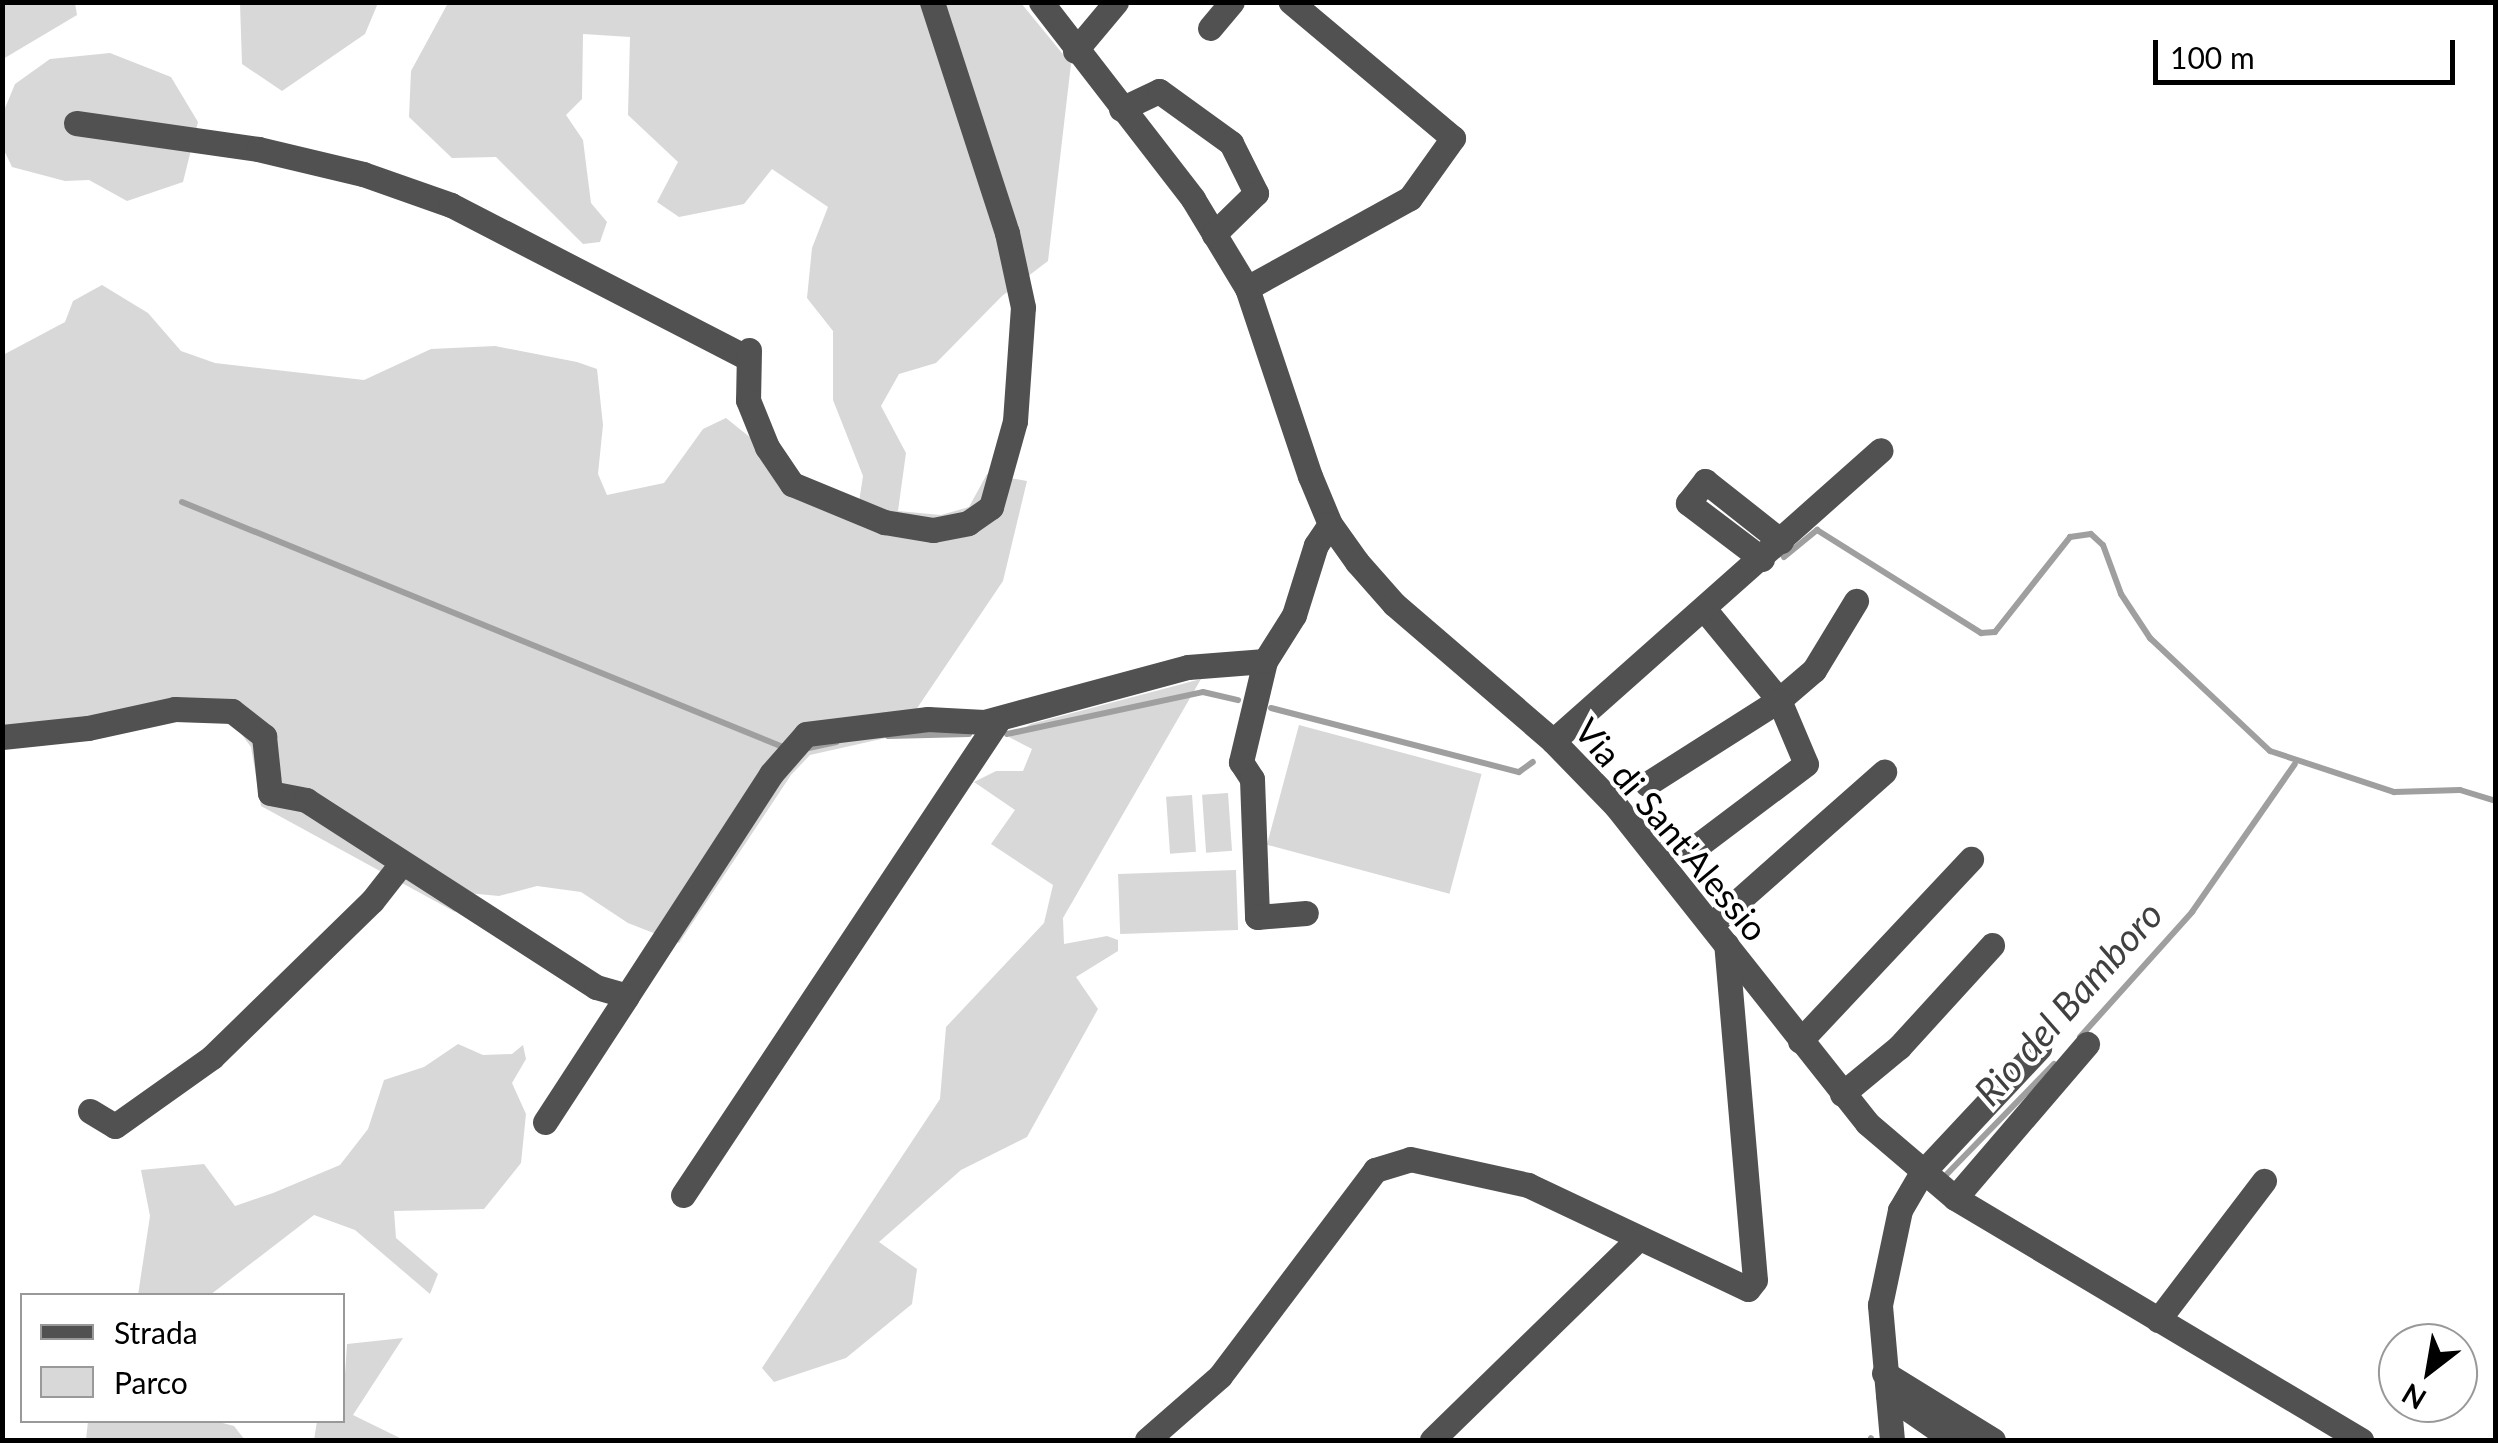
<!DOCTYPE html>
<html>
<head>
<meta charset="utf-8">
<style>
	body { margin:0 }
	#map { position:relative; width:2498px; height:1443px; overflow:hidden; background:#fff; font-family:Lato,sans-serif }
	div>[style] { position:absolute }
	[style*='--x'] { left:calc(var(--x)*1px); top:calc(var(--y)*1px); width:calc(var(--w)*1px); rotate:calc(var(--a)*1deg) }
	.green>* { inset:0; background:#d8d8d8; transform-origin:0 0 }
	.stream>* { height:6px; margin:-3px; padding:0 3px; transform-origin:3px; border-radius:3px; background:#9f9f9f }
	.minor>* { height:25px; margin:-12.5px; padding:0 12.5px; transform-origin:12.5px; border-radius:12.5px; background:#515151 }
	span { translate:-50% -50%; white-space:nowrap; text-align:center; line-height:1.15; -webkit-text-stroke:8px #fff; paint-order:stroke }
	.street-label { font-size:35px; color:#000 }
	.water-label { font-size:38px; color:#404040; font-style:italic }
	.frame { position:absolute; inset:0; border:5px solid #000; pointer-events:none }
	.legend { position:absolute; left:20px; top:1293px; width:325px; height:130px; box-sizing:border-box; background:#fff; border:2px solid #999; margin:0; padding:12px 18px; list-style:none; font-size:30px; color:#000 }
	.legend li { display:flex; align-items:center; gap:20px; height:50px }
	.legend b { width:50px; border:2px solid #999 }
	.north { position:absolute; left:2378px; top:1323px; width:100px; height:100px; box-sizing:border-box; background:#fff; border:2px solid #999; border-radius:50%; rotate:211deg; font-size:28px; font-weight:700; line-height:40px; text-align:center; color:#000 }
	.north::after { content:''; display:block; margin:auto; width:35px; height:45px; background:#000; clip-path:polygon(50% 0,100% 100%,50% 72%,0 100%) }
	.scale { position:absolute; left:2153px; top:40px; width:302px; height:45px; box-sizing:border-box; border:5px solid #000; border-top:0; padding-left:12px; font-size:30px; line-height:35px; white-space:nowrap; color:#000; -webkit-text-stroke:8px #fff; paint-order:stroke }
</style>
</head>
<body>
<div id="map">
	<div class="green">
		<i style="clip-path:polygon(3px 2px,75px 3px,77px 15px,3px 59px)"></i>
		<i style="clip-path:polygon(240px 3px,240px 2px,378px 3px,365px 34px,282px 91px,242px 64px)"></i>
		<i style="clip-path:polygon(448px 3px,1021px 3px,1071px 64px,1048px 261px,1002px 296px,936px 363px,899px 374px,881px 406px,906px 453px,898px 511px,941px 515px,969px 507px,987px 474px,1027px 481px,1003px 581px,899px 735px,810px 755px,791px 775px,679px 943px,628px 923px,581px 892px,537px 886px,499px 896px,467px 893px,455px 912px,261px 806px,251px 747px,231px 720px,190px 716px,3px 731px,3px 355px,65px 322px,73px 301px,102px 285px,148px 313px,181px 351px,215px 363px,364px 380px,431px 349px,495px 346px,577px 362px,597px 369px,603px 425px,598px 474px,607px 495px,664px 483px,703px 429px,726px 418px,856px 522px,863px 476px,833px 400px,833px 331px,807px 298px,812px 248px,828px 207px,772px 169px,744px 204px,679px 217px,657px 202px,678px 162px,628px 115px,630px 37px,583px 34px,582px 99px,566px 115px,583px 140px,591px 203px,607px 222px,600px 242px,583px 244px,496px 157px,452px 158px,409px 117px,411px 71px)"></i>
		<i style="clip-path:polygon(110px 53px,171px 77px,198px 122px,183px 182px,127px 201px,89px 180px,65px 181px,12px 167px,3px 148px,3px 113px,15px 84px,50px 59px)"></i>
		<i style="clip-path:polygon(1201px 679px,1063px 918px,1064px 944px,1107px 936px,1118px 940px,1118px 951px,1076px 977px,1098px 1009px,1027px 1137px,961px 1170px,879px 1242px,917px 1269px,912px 1304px,846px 1358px,774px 1382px,762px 1368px,940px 1099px,946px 1027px,1044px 923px,1053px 885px,991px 844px,1015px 810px,974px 782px,996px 771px,1023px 771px,1032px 749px,1009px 737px,1031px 724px)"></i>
		<i style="left:1299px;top:725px;width:189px;height:124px;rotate:15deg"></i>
		<i style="left:1228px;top:793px;width:58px;height:26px;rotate:86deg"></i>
		<i style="left:1192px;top:795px;width:57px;height:26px;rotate:86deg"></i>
		<i style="left:1236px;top:870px;width:60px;height:118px;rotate:88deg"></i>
		<i style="clip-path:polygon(458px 1044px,483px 1055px,512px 1054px,523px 1045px,526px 1059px,512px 1083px,526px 1114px,521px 1163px,484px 1209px,394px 1211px,396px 1238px,438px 1274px,430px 1294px,355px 1230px,314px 1215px,210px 1295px,138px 1295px,150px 1216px,141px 1170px,204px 1164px,235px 1206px,273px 1193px,340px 1165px,368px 1129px,384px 1080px,424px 1067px)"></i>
		<i style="clip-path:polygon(403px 1338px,353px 1415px,404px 1440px,314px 1440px,317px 1421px,342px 1420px,347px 1344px)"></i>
		<i style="clip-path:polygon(88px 1421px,215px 1421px,234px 1426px,245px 1440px,86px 1440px)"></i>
	</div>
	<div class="stream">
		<i style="--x:182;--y:502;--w:649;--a:22.18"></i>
		<i style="--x:1784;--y:557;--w:43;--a:-39.3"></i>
		<i style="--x:1817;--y:530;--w:194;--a:32.1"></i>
		<i style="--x:1981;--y:633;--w:14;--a:-4"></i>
		<i style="--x:1995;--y:632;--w:121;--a:-51.7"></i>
		<i style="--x:2070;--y:537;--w:21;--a:-8"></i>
		<i style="--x:2091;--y:534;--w:16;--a:43"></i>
		<i style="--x:2103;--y:545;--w:52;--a:69.8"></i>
		<i style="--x:2121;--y:594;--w:53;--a:56.6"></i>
		<i style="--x:2150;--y:638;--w:165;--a:43.3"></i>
		<i style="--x:2270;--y:751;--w:131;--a:18.3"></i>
		<i style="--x:2394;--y:792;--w:66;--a:-1.7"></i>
		<i style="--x:2460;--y:790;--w:38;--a:17"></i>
		<i style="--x:1271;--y:708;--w:256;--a:14.5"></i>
		<i style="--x:1519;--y:772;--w:17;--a:-36"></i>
		<i style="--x:1007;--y:734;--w:200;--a:-12.1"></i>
		<i style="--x:1203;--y:692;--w:36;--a:13"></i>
		<i style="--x:888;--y:736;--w:81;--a:-1.4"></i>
		<i style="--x:804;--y:749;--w:33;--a:-12"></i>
		<i style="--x:2080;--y:1037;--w:168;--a:-48.1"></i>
		<i style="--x:2192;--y:912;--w:180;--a:-55.2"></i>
		<i style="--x:1946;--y:1175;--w:155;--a:-45.8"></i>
		<i style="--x:1870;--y:1440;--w:2;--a:-63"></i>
	</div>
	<div class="minor">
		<i style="--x:1041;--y:2;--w:249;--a:52.3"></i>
		<i style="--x:1193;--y:199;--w:104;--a:58.8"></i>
		<i style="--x:1247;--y:288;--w:198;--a:71.5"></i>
		<i style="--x:1310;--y:476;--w:52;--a:67.4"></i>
		<i style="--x:1330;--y:524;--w:47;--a:54.6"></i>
		<i style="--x:1357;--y:562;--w:56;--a:48.6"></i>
		<i style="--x:1394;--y:604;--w:210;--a:40.7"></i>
		<i style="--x:1553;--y:741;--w:91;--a:45.9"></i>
		<i style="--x:1616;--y:806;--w:404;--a:51.6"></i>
		<i style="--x:1867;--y:1123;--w:116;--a:40.4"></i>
		<i style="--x:1955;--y:1198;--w:473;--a:30.8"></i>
		<i style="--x:1210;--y:28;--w:34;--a:-50"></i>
		<i style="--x:1075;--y:51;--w:64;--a:-50.1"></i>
		<i style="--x:1121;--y:109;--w:42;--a:-25.3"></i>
		<i style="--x:1159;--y:91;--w:89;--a:35.8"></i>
		<i style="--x:1231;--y:143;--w:56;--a:63.4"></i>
		<i style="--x:1256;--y:193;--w:59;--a:135.7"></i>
		<i style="--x:76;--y:123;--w:184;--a:8.1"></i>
		<i style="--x:258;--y:149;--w:108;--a:13.4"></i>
		<i style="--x:363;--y:174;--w:93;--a:19.4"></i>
		<i style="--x:451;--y:205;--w:333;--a:27.3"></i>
		<i style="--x:1247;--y:288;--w:186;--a:-28.9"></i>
		<i style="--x:1410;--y:198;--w:74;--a:-54.4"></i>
		<i style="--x:1453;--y:138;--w:212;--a:-140"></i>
		<i style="--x:749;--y:350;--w:50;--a:91.1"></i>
		<i style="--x:748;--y:400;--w:51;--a:68"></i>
		<i style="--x:767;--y:447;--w:45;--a:56"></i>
		<i style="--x:792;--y:484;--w:100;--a:22.4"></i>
		<i style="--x:884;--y:522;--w:50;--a:9.3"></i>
		<i style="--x:933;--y:530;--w:36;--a:-11"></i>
		<i style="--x:968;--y:523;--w:28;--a:-35"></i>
		<i style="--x:991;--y:507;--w:89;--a:-74.4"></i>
		<i style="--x:1015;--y:421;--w:114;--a:-86"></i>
		<i style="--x:1023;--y:307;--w:76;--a:-102.2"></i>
		<i style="--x:1007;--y:233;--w:243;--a:-108"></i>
		<i style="--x:1762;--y:559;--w:93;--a:-142.9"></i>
		<i style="--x:1688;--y:503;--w:28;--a:-52"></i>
		<i style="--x:1705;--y:481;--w:97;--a:38.3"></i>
		<i style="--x:1705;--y:610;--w:117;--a:50.6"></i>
		<i style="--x:1779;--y:700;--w:46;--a:-40.6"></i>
		<i style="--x:1814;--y:670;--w:81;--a:-58.7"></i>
		<i style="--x:1265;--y:661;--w:104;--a:103.4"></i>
		<i style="--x:1241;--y:762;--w:20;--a:57"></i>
		<i style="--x:1252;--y:779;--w:138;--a:87.9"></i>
		<i style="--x:1257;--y:917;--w:49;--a:-4.7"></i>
		<i style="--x:2;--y:737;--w:86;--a:-6"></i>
		<i style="--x:88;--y:728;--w:89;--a:-12.3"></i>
		<i style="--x:175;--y:709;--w:57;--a:2"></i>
		<i style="--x:232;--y:711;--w:41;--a:38"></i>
		<i style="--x:264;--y:736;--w:57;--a:84"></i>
		<i style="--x:270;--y:793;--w:37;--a:11"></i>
		<i style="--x:306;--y:800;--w:345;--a:32.8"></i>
		<i style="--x:596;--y:987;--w:32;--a:16"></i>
		<i style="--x:627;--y:996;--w:265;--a:-57"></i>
		<i style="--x:771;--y:774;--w:53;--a:-48.8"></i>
		<i style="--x:806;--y:734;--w:123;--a:-7"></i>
		<i style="--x:928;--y:719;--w:56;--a:3.1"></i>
		<i style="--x:984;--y:722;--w:211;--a:-15.1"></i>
		<i style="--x:1188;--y:667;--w:77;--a:-4.5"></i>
		<i style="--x:1265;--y:661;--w:54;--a:-57.8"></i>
		<i style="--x:1294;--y:615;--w:73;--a:-72.6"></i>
		<i style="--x:1316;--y:545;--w:25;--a:-56"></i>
		<i style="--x:1553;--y:741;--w:438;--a:-41.6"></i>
		<i style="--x:1647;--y:784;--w:156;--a:-32.5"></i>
		<i style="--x:1779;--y:700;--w:69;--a:67.1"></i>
		<i style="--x:1806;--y:764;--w:143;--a:143"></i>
		<i style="--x:1712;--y:924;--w:230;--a:-41.5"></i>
		<i style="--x:1800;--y:1041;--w:250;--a:-46.8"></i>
		<i style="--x:1842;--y:1094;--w:74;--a:-39.5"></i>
		<i style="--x:1899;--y:1047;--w:138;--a:-47.6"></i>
		<i style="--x:90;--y:1111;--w:29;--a:31"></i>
		<i style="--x:115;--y:1126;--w:119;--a:-35.4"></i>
		<i style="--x:212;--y:1057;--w:223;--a:-44.3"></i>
		<i style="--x:372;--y:901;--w:47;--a:-51.9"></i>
		<i style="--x:545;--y:1122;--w:150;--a:-56.9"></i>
		<i style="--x:683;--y:1195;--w:571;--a:-56.42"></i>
		<i style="--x:1955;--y:1198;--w:203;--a:-49.4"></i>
		<i style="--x:2158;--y:1320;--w:175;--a:-52.7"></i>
		<i style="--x:1884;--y:1373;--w:128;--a:31.6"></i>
		<i style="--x:1888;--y:1395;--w:79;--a:34.7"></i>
		<i style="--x:1147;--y:1440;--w:97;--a:-41.2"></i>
		<i style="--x:1220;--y:1376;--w:258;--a:-53"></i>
		<i style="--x:1375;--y:1170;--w:37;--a:-17"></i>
		<i style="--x:1410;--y:1159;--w:121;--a:12.4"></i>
		<i style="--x:1528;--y:1185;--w:243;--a:25.3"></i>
		<i style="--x:1748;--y:1289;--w:11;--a:-52"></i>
		<i style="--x:1755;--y:1280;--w:337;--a:-94.9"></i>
		<i style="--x:1432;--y:1440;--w:289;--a:-44.3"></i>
		<i style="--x:1892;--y:1440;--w:136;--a:-95.1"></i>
		<i style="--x:1880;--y:1305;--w:97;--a:-78.1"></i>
		<i style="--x:1900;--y:1210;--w:42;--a:-59.7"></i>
		<i style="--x:1921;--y:1174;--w:173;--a:-46.9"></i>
	</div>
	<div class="street-label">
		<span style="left:1672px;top:829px;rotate:50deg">Via di Sant'Alessio</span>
	</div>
	<div class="water-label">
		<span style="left:2068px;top:1003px;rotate:-48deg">Rio del Bamboro</span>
	</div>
	<div class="frame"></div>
	<ul class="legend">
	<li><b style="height:12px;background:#515151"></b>Strada</li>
	<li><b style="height:28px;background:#d8d8d8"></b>Parco</li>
	</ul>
	<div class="north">N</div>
	<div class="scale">100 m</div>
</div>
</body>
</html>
